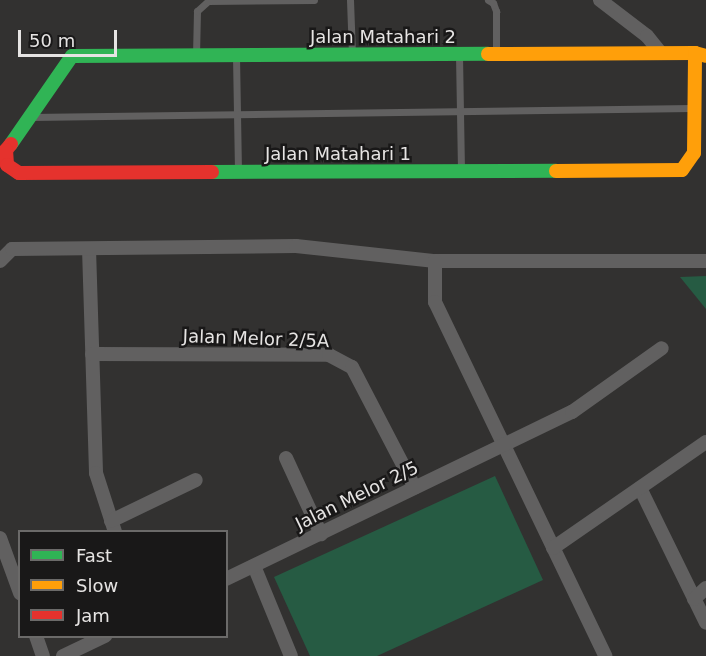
<!DOCTYPE html>
<html>
<head>
<meta charset="utf-8">
<style>
	body { margin:0 }
	#map { position:relative; width:706px; height:656px; overflow:hidden; background:#323130; font-family:"DejaVu Sans",sans-serif }
	div>[style] { position:absolute }
	[style*='--x'] { left:calc(var(--x)*1px); top:calc(var(--y)*1px); width:calc(var(--w)*1px); rotate:calc(var(--a)*1deg) }
	.green>* { inset:0; background:#265b43 }
	.lane>* { height:7px; margin:-3.5px; padding:0 3.5px; transform-origin:3.5px; border-radius:3.5px; background:#616060 }
	.street>* { height:14px; margin:-7px; padding:0 7px; transform-origin:7px; border-radius:7px; background:#616060 }
	.fast>* { height:14px; margin:-7px; padding:0 7px; transform-origin:7px; border-radius:7px; background:#30b455 }
	.slow>* { height:14px; margin:-7px; padding:0 7px; transform-origin:7px; border-radius:7px; background:#ff9f0a }
	.jam>* { height:14px; margin:-7px; padding:0 7px; transform-origin:7px; border-radius:7px; background:#e5322d }
	span { translate:-50% -50%; white-space:nowrap; text-align:center; line-height:1.15; -webkit-text-stroke:5px #191818; paint-order:stroke }
	.street-label { font-size:18px; color:#e6e4e3 }
	.legend { position:absolute; left:18px; top:530px; width:210px; height:108px; box-sizing:border-box; background:#191818; border:2px solid #6b6a69; margin:0; padding:8px 10px; list-style:none; font-size:18px; color:#e6e4e3 }
	.legend li { display:flex; align-items:center; gap:12px; height:30px }
	.legend b { width:30px; border:2px solid #6b6a69 }
	.scale { position:absolute; left:18px; top:30px; width:99px; height:27px; box-sizing:border-box; border:3px solid #e6e4e3; border-top:0; padding-left:8px; font-size:18px; line-height:21px; white-space:nowrap; color:#e6e4e3; -webkit-text-stroke:4px #191818; paint-order:stroke }
</style>
</head>
<body>
<div id="map">
	<div class="green">
		<i style="clip-path:polygon(706px 276px,706px 309px,680px 277px)"></i>
		<i style="clip-path:polygon(495px 476px,543px 580px,377px 656px,310px 656px,274px 577px)"></i>
	</div>
	<div class="lane">
		<i style="--x:350;--y:0;--w:54;--a:87.9"></i>
		<i style="--x:488;--y:0;--w:6;--a:31"></i>
		<i style="--x:493;--y:3;--w:9;--a:69"></i>
		<i style="--x:496;--y:11;--w:41;--a:90"></i>
		<i style="--x:196;--y:55;--w:44;--a:-88.7"></i>
		<i style="--x:197;--y:11;--w:15;--a:-42"></i>
		<i style="--x:208;--y:1;--w:106;--a:-0.5"></i>
		<i style="--x:459;--y:55;--w:114;--a:89"></i>
		<i style="--x:236;--y:56;--w:114;--a:89"></i>
		<i style="--x:31;--y:117;--w:661;--a:-0.78"></i>
	</div>
	<div class="street">
		<i style="--x:600;--y:0;--w:59;--a:37.5"></i>
		<i style="--x:647;--y:36;--w:22;--a:51"></i>
		<i style="--x:89;--y:249;--w:224;--a:88.2"></i>
		<i style="--x:96;--y:473;--w:62;--a:72.1"></i>
		<i style="--x:0;--y:261;--w:17;--a:-45"></i>
		<i style="--x:12;--y:249;--w:284;--a:-0.6"></i>
		<i style="--x:296;--y:246;--w:140;--a:6.2"></i>
		<i style="--x:435;--y:261;--w:271;--a:0"></i>
		<i style="--x:435;--y:261;--w:41;--a:90"></i>
		<i style="--x:435;--y:302;--w:393;--a:64.3"></i>
		<i style="--x:92;--y:354;--w:237;--a:0.2"></i>
		<i style="--x:329;--y:355;--w:26;--a:28"></i>
		<i style="--x:352;--y:367;--w:136;--a:62.5"></i>
		<i style="--x:286;--y:458;--w:84;--a:65.3"></i>
		<i style="--x:640;--y:488;--w:150;--a:63.9"></i>
		<i style="--x:111;--y:521;--w:94;--a:-25.8"></i>
		<i style="--x:0;--y:538;--w:59;--a:70"></i>
		<i style="--x:553;--y:548;--w:186;--a:-34.7"></i>
		<i style="--x:254;--y:566;--w:97;--a:67.7"></i>
		<i style="--x:226;--y:579;--w:384;--a:-25.8"></i>
		<i style="--x:572;--y:412;--w:110;--a:-35.4"></i>
		<i style="--x:694;--y:599;--w:16;--a:-43"></i>
		<i style="--x:36;--y:636;--w:21;--a:71"></i>
		<i style="--x:63;--y:656;--w:47;--a:-25.5"></i>
	</div>
	<div class="fast">
		<i style="--x:11;--y:144;--w:107;--a:-55.3"></i>
		<i style="--x:72;--y:56;--w:416;--a:-0.3"></i>
		<i style="--x:212;--y:172;--w:344;--a:-0.2"></i>
	</div>
	<div class="slow">
		<i style="--x:488;--y:54;--w:207;--a:-0.3"></i>
		<i style="--x:695;--y:53;--w:11;--a:15"></i>
		<i style="--x:556;--y:171;--w:126;--a:-0.5"></i>
		<i style="--x:682;--y:170;--w:21;--a:-55"></i>
		<i style="--x:694;--y:153;--w:100;--a:-89.4"></i>
	</div>
	<div class="jam">
		<i style="--x:11;--y:144;--w:8;--a:130"></i>
		<i style="--x:6;--y:150;--w:15;--a:86"></i>
		<i style="--x:7;--y:165;--w:14;--a:34"></i>
		<i style="--x:19;--y:173;--w:193;--a:-0.3"></i>
	</div>
	<div class="street-label">
		<span style="left:383px;top:37px">Jalan Matahari 2</span>
		<span style="left:338px;top:154px">Jalan Matahari 1</span>
		<span style="left:256px;top:339px;rotate:2deg">Jalan Melor 2/5A</span>
		<span style="left:357px;top:496px;rotate:-26deg">Jalan Melor 2/5</span>
	</div>
	<ul class="legend">
	<li><b style="height:8px;background:#30b455"></b>Fast</li>
	<li><b style="height:8px;background:#ff9f0a"></b>Slow</li>
	<li><b style="height:8px;background:#e5322d"></b>Jam</li>
	</ul>
	<div class="scale">50 m</div>
</div>
</body>
</html>
